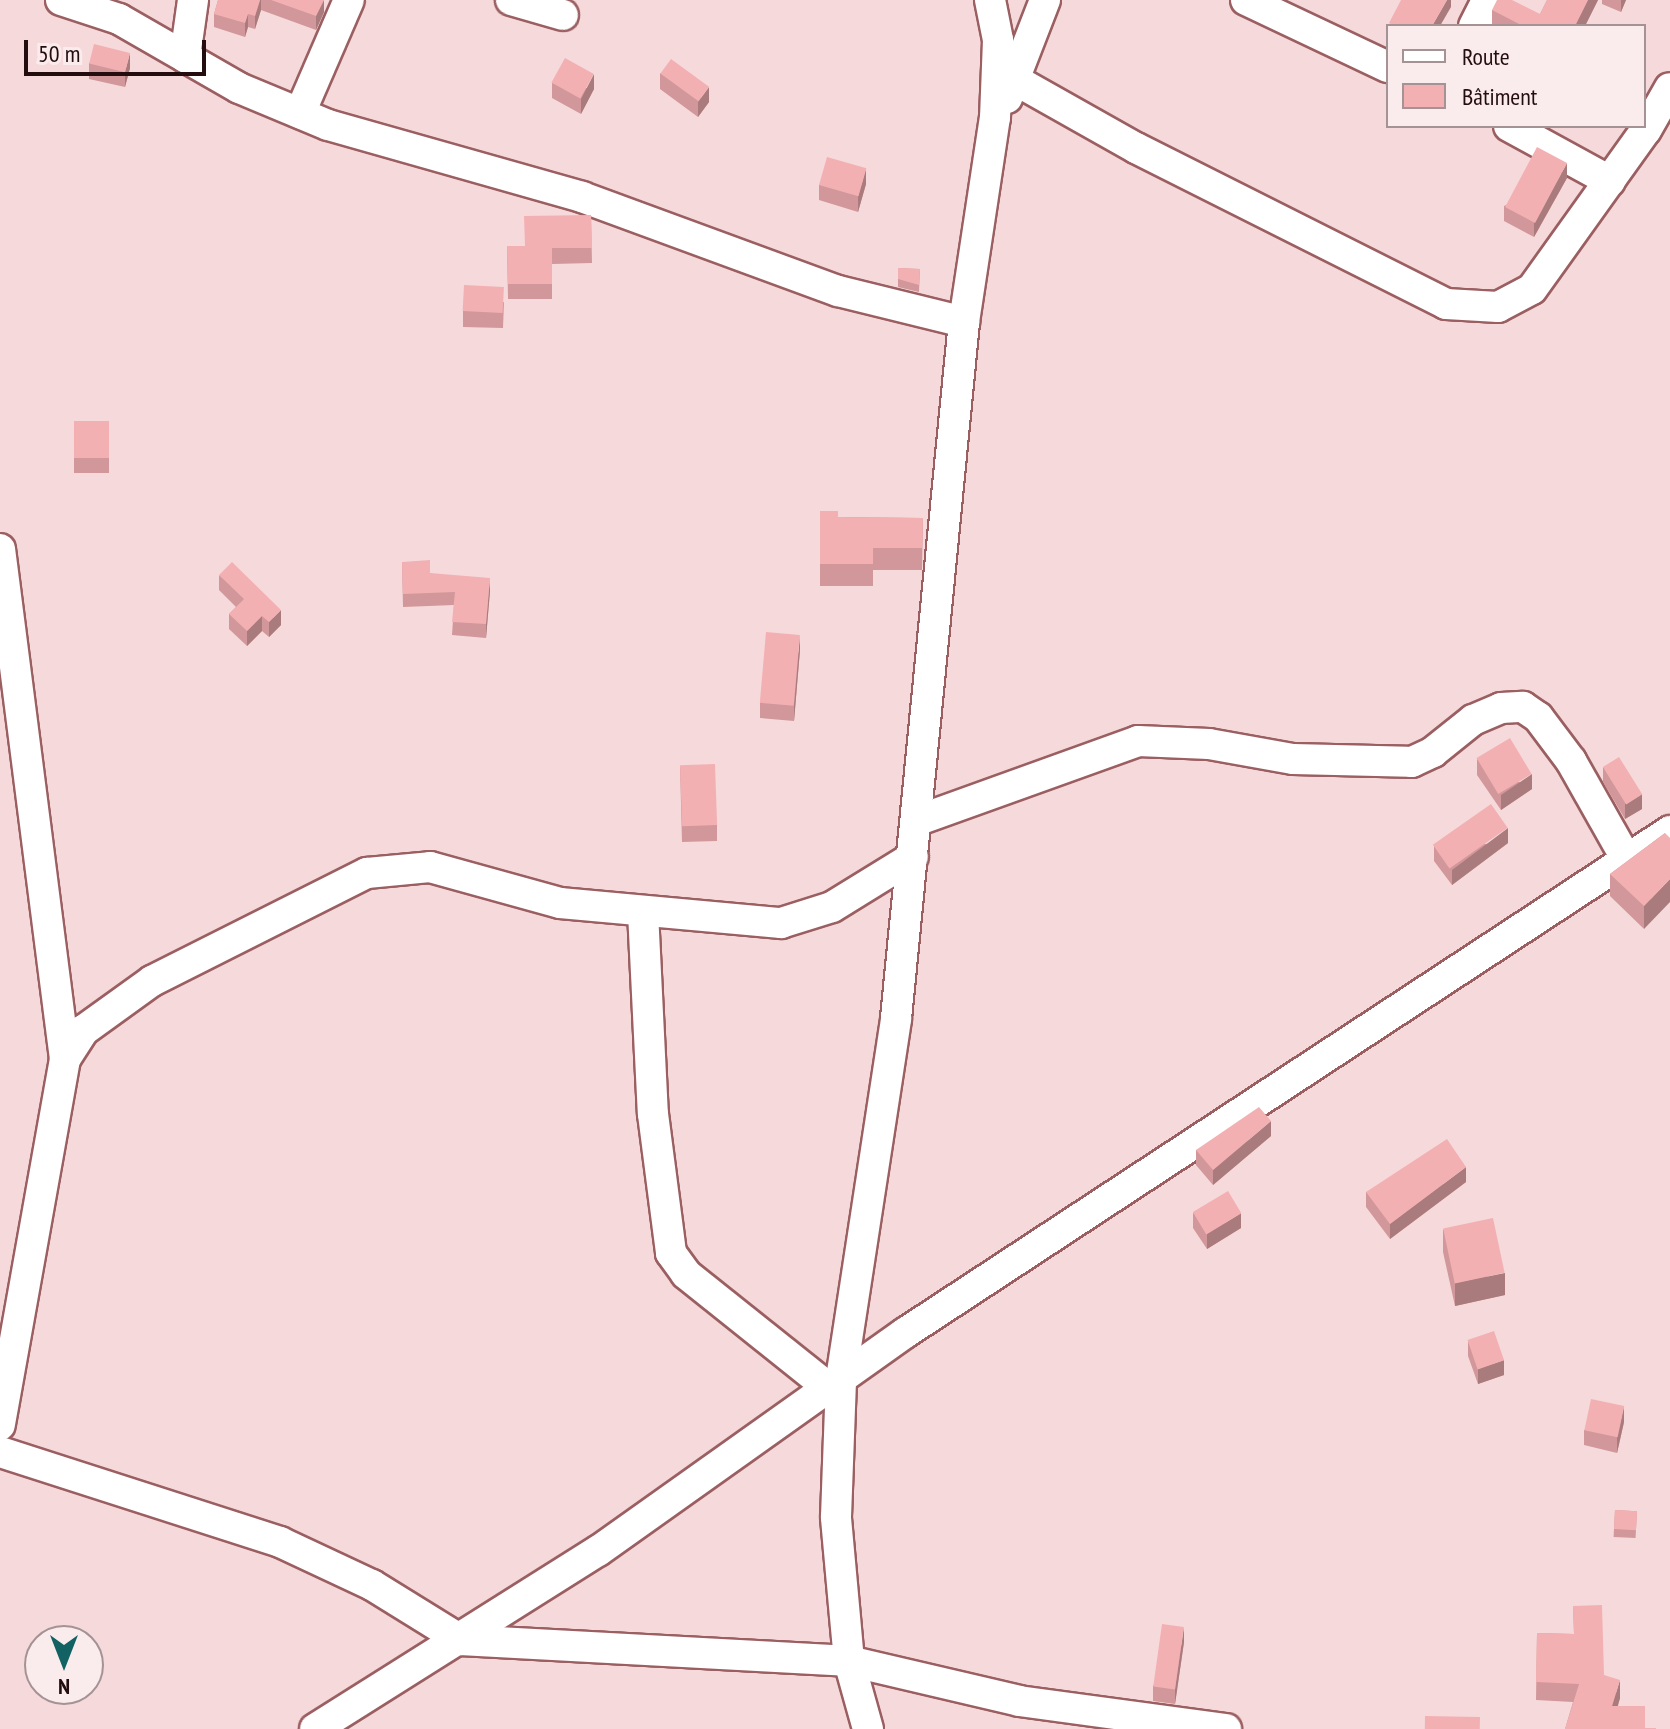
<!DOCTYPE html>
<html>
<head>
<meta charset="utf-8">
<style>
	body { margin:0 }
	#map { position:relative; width:1670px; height:1729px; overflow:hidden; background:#f6dadb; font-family:"PT Sans Narrow",sans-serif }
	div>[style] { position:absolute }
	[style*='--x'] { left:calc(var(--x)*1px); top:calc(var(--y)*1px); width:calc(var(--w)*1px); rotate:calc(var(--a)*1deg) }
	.roads { filter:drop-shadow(2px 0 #9b5f62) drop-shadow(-2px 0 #9b5f62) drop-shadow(0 2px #9b5f62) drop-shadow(0 -2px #9b5f62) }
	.minor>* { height:30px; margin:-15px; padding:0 15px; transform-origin:15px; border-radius:15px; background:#fff }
	.wall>* { inset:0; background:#d1979a; transform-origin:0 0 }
	.shaded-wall>* { inset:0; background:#aa7b7d }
	.building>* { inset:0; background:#f3b0b3; transform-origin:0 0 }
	span { translate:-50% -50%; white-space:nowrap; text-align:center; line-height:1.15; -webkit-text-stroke:7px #faebec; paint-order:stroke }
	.legend { position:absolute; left:1386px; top:24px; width:260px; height:104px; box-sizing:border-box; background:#faebec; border:2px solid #a49294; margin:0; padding:10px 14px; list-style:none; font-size:24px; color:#240d0f }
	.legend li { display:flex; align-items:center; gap:16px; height:40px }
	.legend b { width:40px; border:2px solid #a49294 }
	.north { position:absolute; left:24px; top:1625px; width:80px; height:80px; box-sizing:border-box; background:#faebec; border:2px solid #a49294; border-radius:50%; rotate:180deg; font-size:22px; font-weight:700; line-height:32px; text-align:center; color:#240d0f }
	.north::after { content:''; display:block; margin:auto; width:28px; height:36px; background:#126263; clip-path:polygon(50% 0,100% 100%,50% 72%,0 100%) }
	.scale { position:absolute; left:24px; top:40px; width:182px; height:36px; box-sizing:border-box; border:4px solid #240d0f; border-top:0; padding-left:10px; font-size:24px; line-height:28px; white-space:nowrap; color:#240d0f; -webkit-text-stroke:6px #faebec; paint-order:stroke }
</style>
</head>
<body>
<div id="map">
	<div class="roads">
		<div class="minor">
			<i style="--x:61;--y:0;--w:61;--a:18.1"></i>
			<i style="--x:119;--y:19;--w:138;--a:29.9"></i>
			<i style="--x:239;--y:88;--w:96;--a:22.6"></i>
			<i style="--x:328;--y:125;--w:264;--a:15.8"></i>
			<i style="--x:582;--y:197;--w:273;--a:20.2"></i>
			<i style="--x:838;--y:291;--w:130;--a:13.8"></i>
			<i style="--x:511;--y:0;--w:54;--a:16.1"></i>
			<i style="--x:1246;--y:0;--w:157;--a:25.3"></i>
			<i style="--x:1474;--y:26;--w:29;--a:-63"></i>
			<i style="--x:185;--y:57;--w:58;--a:-82"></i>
			<i style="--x:1017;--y:81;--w:137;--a:29.4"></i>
			<i style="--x:1136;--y:148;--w:347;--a:26.7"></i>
			<i style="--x:1446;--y:304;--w:52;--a:3.3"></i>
			<i style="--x:1498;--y:307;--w:38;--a:-28"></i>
			<i style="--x:1532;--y:289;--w:196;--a:-54.4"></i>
			<i style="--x:1646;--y:130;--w:48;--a:-60.3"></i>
			<i style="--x:1007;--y:98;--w:105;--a:-68.8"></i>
			<i style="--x:300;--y:113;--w:123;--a:-66.6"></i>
			<i style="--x:1509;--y:126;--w:115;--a:28.6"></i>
			<i style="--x:0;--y:549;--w:514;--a:82.74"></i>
			<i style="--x:65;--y:1059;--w:372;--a:100.1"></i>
			<i style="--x:916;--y:821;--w:236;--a:-19.8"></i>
			<i style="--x:1138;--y:741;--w:71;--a:2.4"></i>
			<i style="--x:1209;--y:744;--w:85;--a:10.1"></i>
			<i style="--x:1293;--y:759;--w:119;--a:1.4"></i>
			<i style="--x:1412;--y:762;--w:23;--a:-25"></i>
			<i style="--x:1433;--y:752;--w:51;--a:-38.7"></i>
			<i style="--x:1473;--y:720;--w:30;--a:-23"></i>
			<i style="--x:1501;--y:708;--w:22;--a:-3"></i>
			<i style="--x:1523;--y:707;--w:18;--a:34"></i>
			<i style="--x:1538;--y:717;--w:55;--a:53.1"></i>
			<i style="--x:1571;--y:761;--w:114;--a:60.5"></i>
			<i style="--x:643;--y:912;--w:202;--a:87.2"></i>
			<i style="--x:653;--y:1114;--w:140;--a:82.6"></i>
			<i style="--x:671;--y:1253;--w:26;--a:54"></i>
			<i style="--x:686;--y:1274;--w:183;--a:38.6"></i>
			<i style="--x:65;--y:1059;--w:35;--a:-57"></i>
			<i style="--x:84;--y:1030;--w:84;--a:-35.8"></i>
			<i style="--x:152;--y:981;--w:241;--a:-26.7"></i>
			<i style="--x:367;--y:873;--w:63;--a:-5.4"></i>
			<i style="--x:430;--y:867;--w:135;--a:15.5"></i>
			<i style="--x:560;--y:903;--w:222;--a:5.2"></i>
			<i style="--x:781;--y:923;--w:53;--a:-17.4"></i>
			<i style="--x:832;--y:907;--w:95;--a:-31.7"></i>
			<i style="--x:0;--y:1452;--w:294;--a:17.8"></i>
			<i style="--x:280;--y:1542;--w:102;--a:25.1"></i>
			<i style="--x:372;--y:1585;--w:105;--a:31.7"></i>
			<i style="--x:461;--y:1640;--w:389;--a:3.1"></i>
			<i style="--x:849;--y:1661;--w:175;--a:13.2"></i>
			<i style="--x:1019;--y:1701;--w:209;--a:7.7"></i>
			<i style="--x:315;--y:1729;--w:334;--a:-32.2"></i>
			<i style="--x:598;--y:1551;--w:377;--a:-35.4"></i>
			<i style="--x:905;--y:1333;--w:915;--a:-33.27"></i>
			<i style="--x:868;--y:1729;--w:71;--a:-105.6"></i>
			<i style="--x:849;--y:1661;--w:145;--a:-95.2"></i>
			<i style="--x:836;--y:1517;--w:138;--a:-87.9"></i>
			<i style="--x:841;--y:1379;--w:365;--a:-81.3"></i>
			<i style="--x:896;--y:1018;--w:699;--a:-84.42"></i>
			<i style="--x:964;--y:322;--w:206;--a:-81.4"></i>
			<i style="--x:995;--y:118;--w:78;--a:-87.8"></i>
			<i style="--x:998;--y:40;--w:41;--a:-101.3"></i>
		</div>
	</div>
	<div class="wall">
		<i style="clip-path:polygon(218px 0,324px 0,324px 12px,316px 30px,261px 10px,255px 29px,248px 27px,245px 37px,214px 27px,214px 14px)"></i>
		<i style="clip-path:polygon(1547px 0,1598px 0,1585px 26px,1492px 26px,1492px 10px,1540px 14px)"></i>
		<i style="clip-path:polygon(1602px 0,1626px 0,1621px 12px,1602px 4px)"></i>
		<i style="clip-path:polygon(89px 63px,130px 68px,125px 87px,89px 79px)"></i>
		<i style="clip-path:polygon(660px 73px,709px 102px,698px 117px,660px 89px)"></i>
		<i style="clip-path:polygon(552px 83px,594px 89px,581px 114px,552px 98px)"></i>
		<i style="clip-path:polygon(1567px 178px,1534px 237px,1504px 221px,1504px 206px)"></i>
		<i style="clip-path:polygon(866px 184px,858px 212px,819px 200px,819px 185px)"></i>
		<i style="clip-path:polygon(591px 215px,592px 263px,552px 264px,552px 299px,508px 299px,507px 246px,525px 246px)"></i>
		<i style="clip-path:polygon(898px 268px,920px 269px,919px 292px,898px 287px)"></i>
		<i style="clip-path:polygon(504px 302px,503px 328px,463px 327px,463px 311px)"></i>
		<i style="left:74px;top:421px;width:35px;height:52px"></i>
		<i style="clip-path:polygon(820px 511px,838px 517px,923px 518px,922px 570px,873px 570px,873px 586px,820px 586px)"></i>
		<i style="clip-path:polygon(402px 562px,430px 573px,490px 591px,486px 638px,452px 635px,454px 605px,403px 607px)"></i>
		<i style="clip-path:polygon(219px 575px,281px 625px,269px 637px,262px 631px,247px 646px,229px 629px,229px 614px,236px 607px,219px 590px)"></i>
		<i style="clip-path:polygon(800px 650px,794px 721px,760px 718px,760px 703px)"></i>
		<i style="clip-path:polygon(1477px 759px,1532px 789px,1501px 810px,1477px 775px)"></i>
		<i style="clip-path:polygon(680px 766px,717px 825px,717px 841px,682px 842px)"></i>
		<i style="clip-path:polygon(1603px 767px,1642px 809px,1625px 819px,1603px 782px)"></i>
		<i style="clip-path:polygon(1665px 833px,1644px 929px,1610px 896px,1610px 874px)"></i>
		<i style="clip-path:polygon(1508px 843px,1452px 885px,1434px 861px,1434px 846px)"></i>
		<i style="clip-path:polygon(1271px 1136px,1213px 1185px,1196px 1165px,1196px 1150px)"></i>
		<i style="clip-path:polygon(1466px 1182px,1390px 1239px,1366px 1207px,1366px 1192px)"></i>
		<i style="clip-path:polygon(1193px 1213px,1241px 1228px,1207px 1249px,1193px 1228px)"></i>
		<i style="clip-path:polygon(1443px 1229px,1505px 1295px,1455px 1306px,1443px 1252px)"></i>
		<i style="clip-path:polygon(1468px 1341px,1504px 1375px,1478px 1384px,1468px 1356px)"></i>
		<i style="clip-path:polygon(1624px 1422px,1617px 1453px,1584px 1445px,1584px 1430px)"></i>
		<i style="left:1615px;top:1510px;width:22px;height:27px;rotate:3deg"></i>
		<i style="clip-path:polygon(1573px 1606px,1604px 1675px,1620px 1698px,1618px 1706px,1565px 1729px,1573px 1702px,1536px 1700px,1537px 1633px,1574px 1634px)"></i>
		<i style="clip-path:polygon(1184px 1642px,1175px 1704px,1153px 1701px,1153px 1686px)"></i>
	</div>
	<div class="shaded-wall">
		<i style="clip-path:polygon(260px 0,261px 0,261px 10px,255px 29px,255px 16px)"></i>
		<i style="clip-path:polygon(324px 0,324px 12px,316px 30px,316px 16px)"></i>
		<i style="clip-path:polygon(1447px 0,1451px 0,1451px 7px,1440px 26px,1432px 26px)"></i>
		<i style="clip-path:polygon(1588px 0,1598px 0,1585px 26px,1575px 26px)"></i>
		<i style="clip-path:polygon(1621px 0,1626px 0,1621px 12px)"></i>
		<i style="clip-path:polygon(248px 14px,248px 27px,245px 37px,245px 23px)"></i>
		<i style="clip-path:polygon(130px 53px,130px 68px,125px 87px,125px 72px)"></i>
		<i style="clip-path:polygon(594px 74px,594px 89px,581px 114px,581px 99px)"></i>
		<i style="clip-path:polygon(709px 87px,709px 102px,698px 117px,698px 102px)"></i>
		<i style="clip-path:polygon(1567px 163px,1567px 178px,1534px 237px,1534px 222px)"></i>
		<i style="clip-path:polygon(866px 168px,866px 184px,858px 212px,858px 197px)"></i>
		<i style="clip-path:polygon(490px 578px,490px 591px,486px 638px,486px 624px)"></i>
		<i style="clip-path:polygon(281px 610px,281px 625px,269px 637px,269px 622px)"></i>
		<i style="clip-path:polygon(262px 616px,262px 631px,247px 646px,247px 631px)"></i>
		<i style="clip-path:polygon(800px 635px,800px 650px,794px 721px,794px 706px)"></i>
		<i style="clip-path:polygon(1532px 774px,1532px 789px,1501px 810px,1501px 795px)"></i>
		<i style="clip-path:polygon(1642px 794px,1642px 809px,1625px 819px,1625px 804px)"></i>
		<i style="clip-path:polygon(1508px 828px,1508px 843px,1452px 885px,1452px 870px)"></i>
		<i style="clip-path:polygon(1670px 879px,1670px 902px,1644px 929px,1644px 906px)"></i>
		<i style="clip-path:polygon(1271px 1121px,1271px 1136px,1213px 1185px,1213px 1170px)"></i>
		<i style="clip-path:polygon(1466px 1167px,1466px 1182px,1390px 1239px,1390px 1224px)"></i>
		<i style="clip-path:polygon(1241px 1213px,1241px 1228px,1207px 1249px,1207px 1234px)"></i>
		<i style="clip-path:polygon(1505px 1273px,1505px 1295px,1455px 1306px,1455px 1283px)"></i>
		<i style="clip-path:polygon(1504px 1360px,1504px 1375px,1478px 1384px,1478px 1369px)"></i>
		<i style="clip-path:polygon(1624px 1406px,1624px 1422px,1617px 1453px,1617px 1437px)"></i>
		<i style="clip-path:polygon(1184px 1627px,1184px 1642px,1175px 1704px,1175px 1689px)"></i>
		<i style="clip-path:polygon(1620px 1680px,1620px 1698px,1612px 1724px,1612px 1706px)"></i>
	</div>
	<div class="building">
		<i style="clip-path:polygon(218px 0,260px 0,255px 16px,248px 14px,245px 23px,214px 14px)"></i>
		<i style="clip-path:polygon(271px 0,324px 0,316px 16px)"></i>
		<i style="clip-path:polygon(1401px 0,1447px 0,1432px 26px,1394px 26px,1389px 23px)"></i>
		<i style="clip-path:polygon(1497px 0,1512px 0,1540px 14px,1547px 0,1588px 0,1575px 26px,1523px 26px,1492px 10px)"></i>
		<i style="left:94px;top:44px;width:37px;height:20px;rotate:14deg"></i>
		<i style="left:565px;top:58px;width:33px;height:28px;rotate:29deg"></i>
		<i style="left:671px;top:59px;width:47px;height:18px;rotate:36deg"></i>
		<i style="left:1537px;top:147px;width:34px;height:68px;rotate:28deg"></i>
		<i style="left:827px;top:157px;width:41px;height:29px;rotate:16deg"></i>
		<i style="clip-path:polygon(591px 215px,592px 248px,552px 248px,552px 284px,508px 284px,507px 246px,525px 246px,524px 216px)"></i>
		<i style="clip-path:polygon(898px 268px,920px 269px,919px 285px,898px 279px)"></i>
		<i style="left:464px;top:285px;width:40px;height:26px;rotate:3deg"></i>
		<i style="left:74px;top:421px;width:35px;height:37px"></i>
		<i style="clip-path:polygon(820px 511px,838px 511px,838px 517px,923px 518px,922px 548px,873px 548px,873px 564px,820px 564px)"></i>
		<i style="clip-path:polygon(430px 560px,430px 573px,490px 578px,486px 624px,452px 622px,455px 592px,403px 594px,402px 562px)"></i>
		<i style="clip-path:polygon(232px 562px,281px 610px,269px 622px,262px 616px,247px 631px,229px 614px,244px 599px,219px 575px)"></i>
		<i style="left:766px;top:632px;width:34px;height:71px;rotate:5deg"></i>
		<i style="left:1510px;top:738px;width:42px;height:39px;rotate:59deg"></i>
		<i style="left:1619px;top:757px;width:44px;height:19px;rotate:58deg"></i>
		<i style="left:715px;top:764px;width:61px;height:35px;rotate:88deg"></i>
		<i style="left:1491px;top:804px;width:29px;height:71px;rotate:55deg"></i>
		<i style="clip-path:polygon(1665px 833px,1670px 838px,1670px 879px,1644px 906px,1610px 874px)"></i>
		<i style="clip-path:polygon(1259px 1107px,1271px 1121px,1213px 1170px,1196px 1150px)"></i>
		<i style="clip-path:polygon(1447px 1139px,1466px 1167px,1390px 1224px,1366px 1192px)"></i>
		<i style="left:1228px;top:1191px;width:26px;height:41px;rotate:59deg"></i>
		<i style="left:1493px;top:1218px;width:56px;height:51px;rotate:78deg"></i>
		<i style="left:1494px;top:1331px;width:31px;height:28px;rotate:71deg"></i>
		<i style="left:1591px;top:1399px;width:34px;height:32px;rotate:12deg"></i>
		<i style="left:1615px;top:1510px;width:22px;height:19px;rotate:3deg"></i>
		<i style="clip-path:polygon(1602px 1605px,1604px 1675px,1620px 1680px,1612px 1706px,1645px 1706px,1645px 1728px,1656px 1728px,1656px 1729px,1565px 1729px,1579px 1684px,1536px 1682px,1537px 1633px,1574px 1634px,1573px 1606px)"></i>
		<i style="left:1162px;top:1624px;width:22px;height:63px;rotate:8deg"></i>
		<i style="left:1425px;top:1716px;width:55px;height:13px;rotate:1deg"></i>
	</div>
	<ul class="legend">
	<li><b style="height:10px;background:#fff"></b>Route</li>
	<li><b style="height:22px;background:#f3b0b3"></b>Bâtiment</li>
	</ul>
	<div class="north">N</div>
	<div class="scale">50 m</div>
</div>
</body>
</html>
